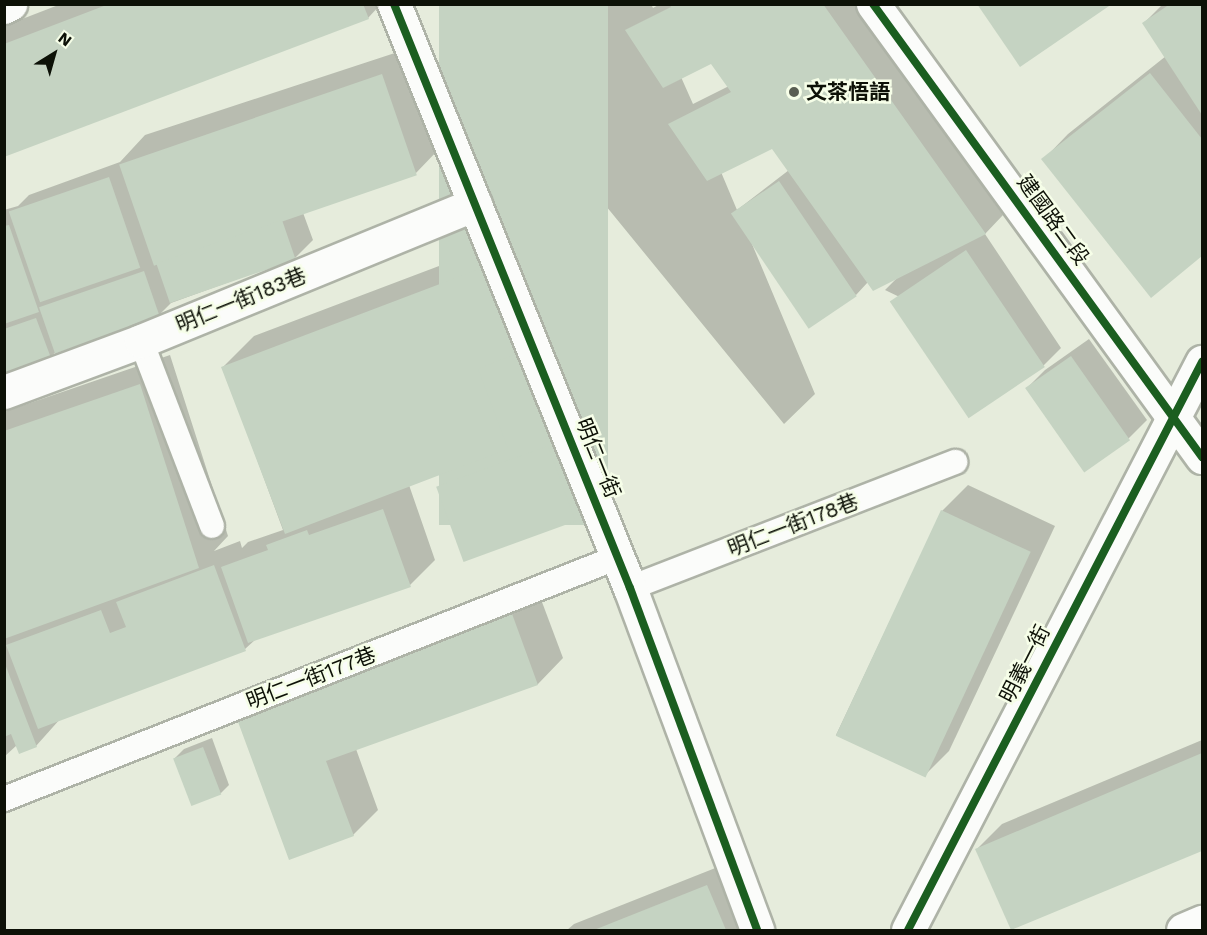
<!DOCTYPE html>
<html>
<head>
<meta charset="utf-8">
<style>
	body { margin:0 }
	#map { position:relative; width:1207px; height:935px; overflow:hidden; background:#e6ecdc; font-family:"Work Sans","Noto Sans TC",sans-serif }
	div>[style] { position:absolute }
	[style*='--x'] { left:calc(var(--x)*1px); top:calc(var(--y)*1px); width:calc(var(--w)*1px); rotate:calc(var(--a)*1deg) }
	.shadow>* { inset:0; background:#0003 }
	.building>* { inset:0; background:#c5d3c2; transform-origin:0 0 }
	.roads { filter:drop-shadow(2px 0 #aeb3a7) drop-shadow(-2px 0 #aeb3a7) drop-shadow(0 2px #aeb3a7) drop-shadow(0 -2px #aeb3a7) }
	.lane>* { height:24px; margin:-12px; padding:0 12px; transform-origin:12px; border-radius:12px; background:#fbfcfa }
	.street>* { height:33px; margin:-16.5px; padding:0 16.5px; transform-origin:16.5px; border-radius:16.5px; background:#fbfcfa }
	.secondary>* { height:33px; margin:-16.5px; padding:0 16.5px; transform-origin:16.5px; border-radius:16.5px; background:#fbfcfa }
	.cycleway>* { height:8px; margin:-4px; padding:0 4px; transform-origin:4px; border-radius:4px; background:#1b5e20 }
	.dots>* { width:16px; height:16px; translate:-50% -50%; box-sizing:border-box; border:3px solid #f6fee8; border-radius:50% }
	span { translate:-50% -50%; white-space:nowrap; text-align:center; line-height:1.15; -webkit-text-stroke:5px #f6fee8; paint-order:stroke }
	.poi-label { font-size:21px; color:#0d1107; font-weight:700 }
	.left { translate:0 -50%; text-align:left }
	.street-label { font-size:21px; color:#0d1107 }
	.frame { position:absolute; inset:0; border:6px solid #0d1107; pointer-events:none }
	.north { position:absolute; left:24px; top:24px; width:60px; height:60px; -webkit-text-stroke:4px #f6fee8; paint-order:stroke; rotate:37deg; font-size:16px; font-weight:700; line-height:24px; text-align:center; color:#0d1107 }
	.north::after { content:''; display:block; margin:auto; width:21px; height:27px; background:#0d1107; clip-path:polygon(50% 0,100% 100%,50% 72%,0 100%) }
</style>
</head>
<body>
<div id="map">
	<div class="shadow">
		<i style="clip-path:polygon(61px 4px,381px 4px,368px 18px,4px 156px,4px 26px)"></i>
		<i style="clip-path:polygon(evenodd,441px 4px,651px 4px,653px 8px,660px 4px,854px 4px,1003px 215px,985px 234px,1061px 348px,1043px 366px,885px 290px,898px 277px,868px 282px,856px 295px,752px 244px,815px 394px,784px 424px,441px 4px,712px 62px,729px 86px,693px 104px,681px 77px,712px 62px,441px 4px,772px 147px,789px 170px,737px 210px,721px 172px,772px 147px)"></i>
		<i style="clip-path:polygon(1163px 4px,1202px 4px,1202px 255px,1151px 296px,1043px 160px,1068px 134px,1166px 56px,1144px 23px)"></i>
		<i style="clip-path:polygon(evenodd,407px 49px,440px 148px,415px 174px,302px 210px,313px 240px,295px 258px,171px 303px,159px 315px,57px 351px,50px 357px,4px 374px,4px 210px,18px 206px,29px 195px,120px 162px,145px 135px,407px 49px,173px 252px,164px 261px,163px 257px,173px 252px)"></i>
		<i style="clip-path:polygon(513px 238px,546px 322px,514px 353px,538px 417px,504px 451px,566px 429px,593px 502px,575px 520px,438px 487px,459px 466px,409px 485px,435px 560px,410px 585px,256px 639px,245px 649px,61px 718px,36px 746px,17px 745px,4px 757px,4px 412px,170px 355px,228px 536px,214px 551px,240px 541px,242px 548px,248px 542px,283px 530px,223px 367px,254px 336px)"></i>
		<i style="clip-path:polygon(1089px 339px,1147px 420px,1129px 438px,1085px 469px,1027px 388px,1045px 370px)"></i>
		<i style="clip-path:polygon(968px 485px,1055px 526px,949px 751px,924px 776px,836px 735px,942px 511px)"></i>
		<i style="clip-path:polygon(536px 586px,563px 658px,538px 684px,356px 749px,378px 810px,353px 835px,236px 711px)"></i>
		<i style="clip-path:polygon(212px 738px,229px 785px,220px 794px,175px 758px,184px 749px)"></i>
		<i style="clip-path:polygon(1202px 740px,1202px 849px,1012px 929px,977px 849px,1002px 824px)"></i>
		<i style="clip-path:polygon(733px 861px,761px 930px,567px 930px,574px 924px)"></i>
	</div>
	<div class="building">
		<i style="clip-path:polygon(109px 4px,363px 4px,369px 19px,4px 157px,4px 44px)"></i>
		<i style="left:439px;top:4px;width:169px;height:521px"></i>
		<i style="clip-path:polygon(669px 4px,823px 4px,986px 234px,873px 291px,772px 149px,707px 181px,668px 124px,731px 92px,711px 64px,663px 88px,625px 30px,671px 7px)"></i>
		<i style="clip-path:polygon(977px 4px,1112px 4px,1020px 67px)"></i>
		<i style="clip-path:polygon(1170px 4px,1202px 4px,1202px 115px,1142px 23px)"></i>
		<i style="clip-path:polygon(1150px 73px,1202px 139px,1202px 256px,1151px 298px,1041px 159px)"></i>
		<i style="left:382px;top:74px;width:107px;height:278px;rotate:71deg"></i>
		<i style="left:109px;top:177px;width:96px;height:106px;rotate:71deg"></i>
		<i style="left:779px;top:181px;width:139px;height:58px;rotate:56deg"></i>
		<i style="left:282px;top:220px;width:42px;height:133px;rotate:71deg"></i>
		<i style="clip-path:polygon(9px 225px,39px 312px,4px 324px,4px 226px)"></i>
		<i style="left:966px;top:250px;width:141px;height:92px;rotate:56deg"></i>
		<i style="clip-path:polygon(482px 268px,516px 354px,478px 369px,508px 449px,285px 534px,221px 367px)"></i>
		<i style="left:144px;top:271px;width:49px;height:111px;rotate:71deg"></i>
		<i style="clip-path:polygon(36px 318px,51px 358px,4px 376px,4px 329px)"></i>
		<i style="left:1071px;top:356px;width:103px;height:56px;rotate:55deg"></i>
		<i style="clip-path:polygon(140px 384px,199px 568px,4px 639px,4px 431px)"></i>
		<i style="left:548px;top:446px;width:80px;height:119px;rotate:70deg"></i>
		<i style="clip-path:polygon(383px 509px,411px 587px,248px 643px,221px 567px,268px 550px,266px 545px,307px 530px,309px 535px)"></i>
		<i style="left:941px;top:510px;width:99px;height:249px;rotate:25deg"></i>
		<i style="clip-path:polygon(214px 565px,246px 651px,38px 729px,6px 645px,101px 610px,110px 633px,126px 627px,116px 602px)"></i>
		<i style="clip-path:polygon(511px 611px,538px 685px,326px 761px,354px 836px,289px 860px,234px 711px)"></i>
		<i style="clip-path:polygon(5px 664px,37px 747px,19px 754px,11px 734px,4px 737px)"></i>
		<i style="left:203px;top:747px;width:51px;height:32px;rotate:69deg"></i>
		<i style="clip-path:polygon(1202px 753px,1202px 851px,1011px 930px,975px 849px)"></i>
		<i style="clip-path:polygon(707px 885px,726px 930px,594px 930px)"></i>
	</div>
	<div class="roads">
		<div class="lane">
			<i style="--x:141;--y:341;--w:198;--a:69"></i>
			<i style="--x:630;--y:588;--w:349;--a:-21.2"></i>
			<i style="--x:4;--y:799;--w:660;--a:-21.51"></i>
		</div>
		<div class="street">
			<i style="--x:394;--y:4;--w:630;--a:68"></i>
			<i style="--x:630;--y:588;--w:365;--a:69.6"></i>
			<i style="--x:4;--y:7;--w:7;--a:-27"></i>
			<i style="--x:4;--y:392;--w:146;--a:-20.4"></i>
			<i style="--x:141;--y:341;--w:361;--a:-22.3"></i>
			<i style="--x:908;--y:930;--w:640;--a:-62.63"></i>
		</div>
		<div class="secondary">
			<i style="--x:873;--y:4;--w:560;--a:54.01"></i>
			<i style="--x:1183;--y:930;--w:21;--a:-23"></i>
		</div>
	</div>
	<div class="cycleway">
		<i style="--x:394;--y:4;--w:630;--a:68"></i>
		<i style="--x:630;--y:588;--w:365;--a:69.6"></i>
		<i style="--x:873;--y:4;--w:560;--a:54.01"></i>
		<i style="--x:908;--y:930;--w:640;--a:-62.63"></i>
	</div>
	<div class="dots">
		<i style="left:794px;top:92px;background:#595e52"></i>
	</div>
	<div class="poi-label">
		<span class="left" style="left:806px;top:92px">文茶悟語</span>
	</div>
	<div class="street-label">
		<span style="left:1053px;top:220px;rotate:54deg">建國路二段</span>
		<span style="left:241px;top:300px;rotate:-22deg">明仁一街183巷</span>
		<span style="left:598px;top:458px;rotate:68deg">明仁一街</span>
		<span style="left:793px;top:525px;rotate:-21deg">明仁一街178巷</span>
		<span style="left:1025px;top:664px;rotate:-63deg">明義一街</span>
		<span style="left:311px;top:678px;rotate:-21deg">明仁一街177巷</span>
	</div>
	<div class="frame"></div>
	<div class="north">N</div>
</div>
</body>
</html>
